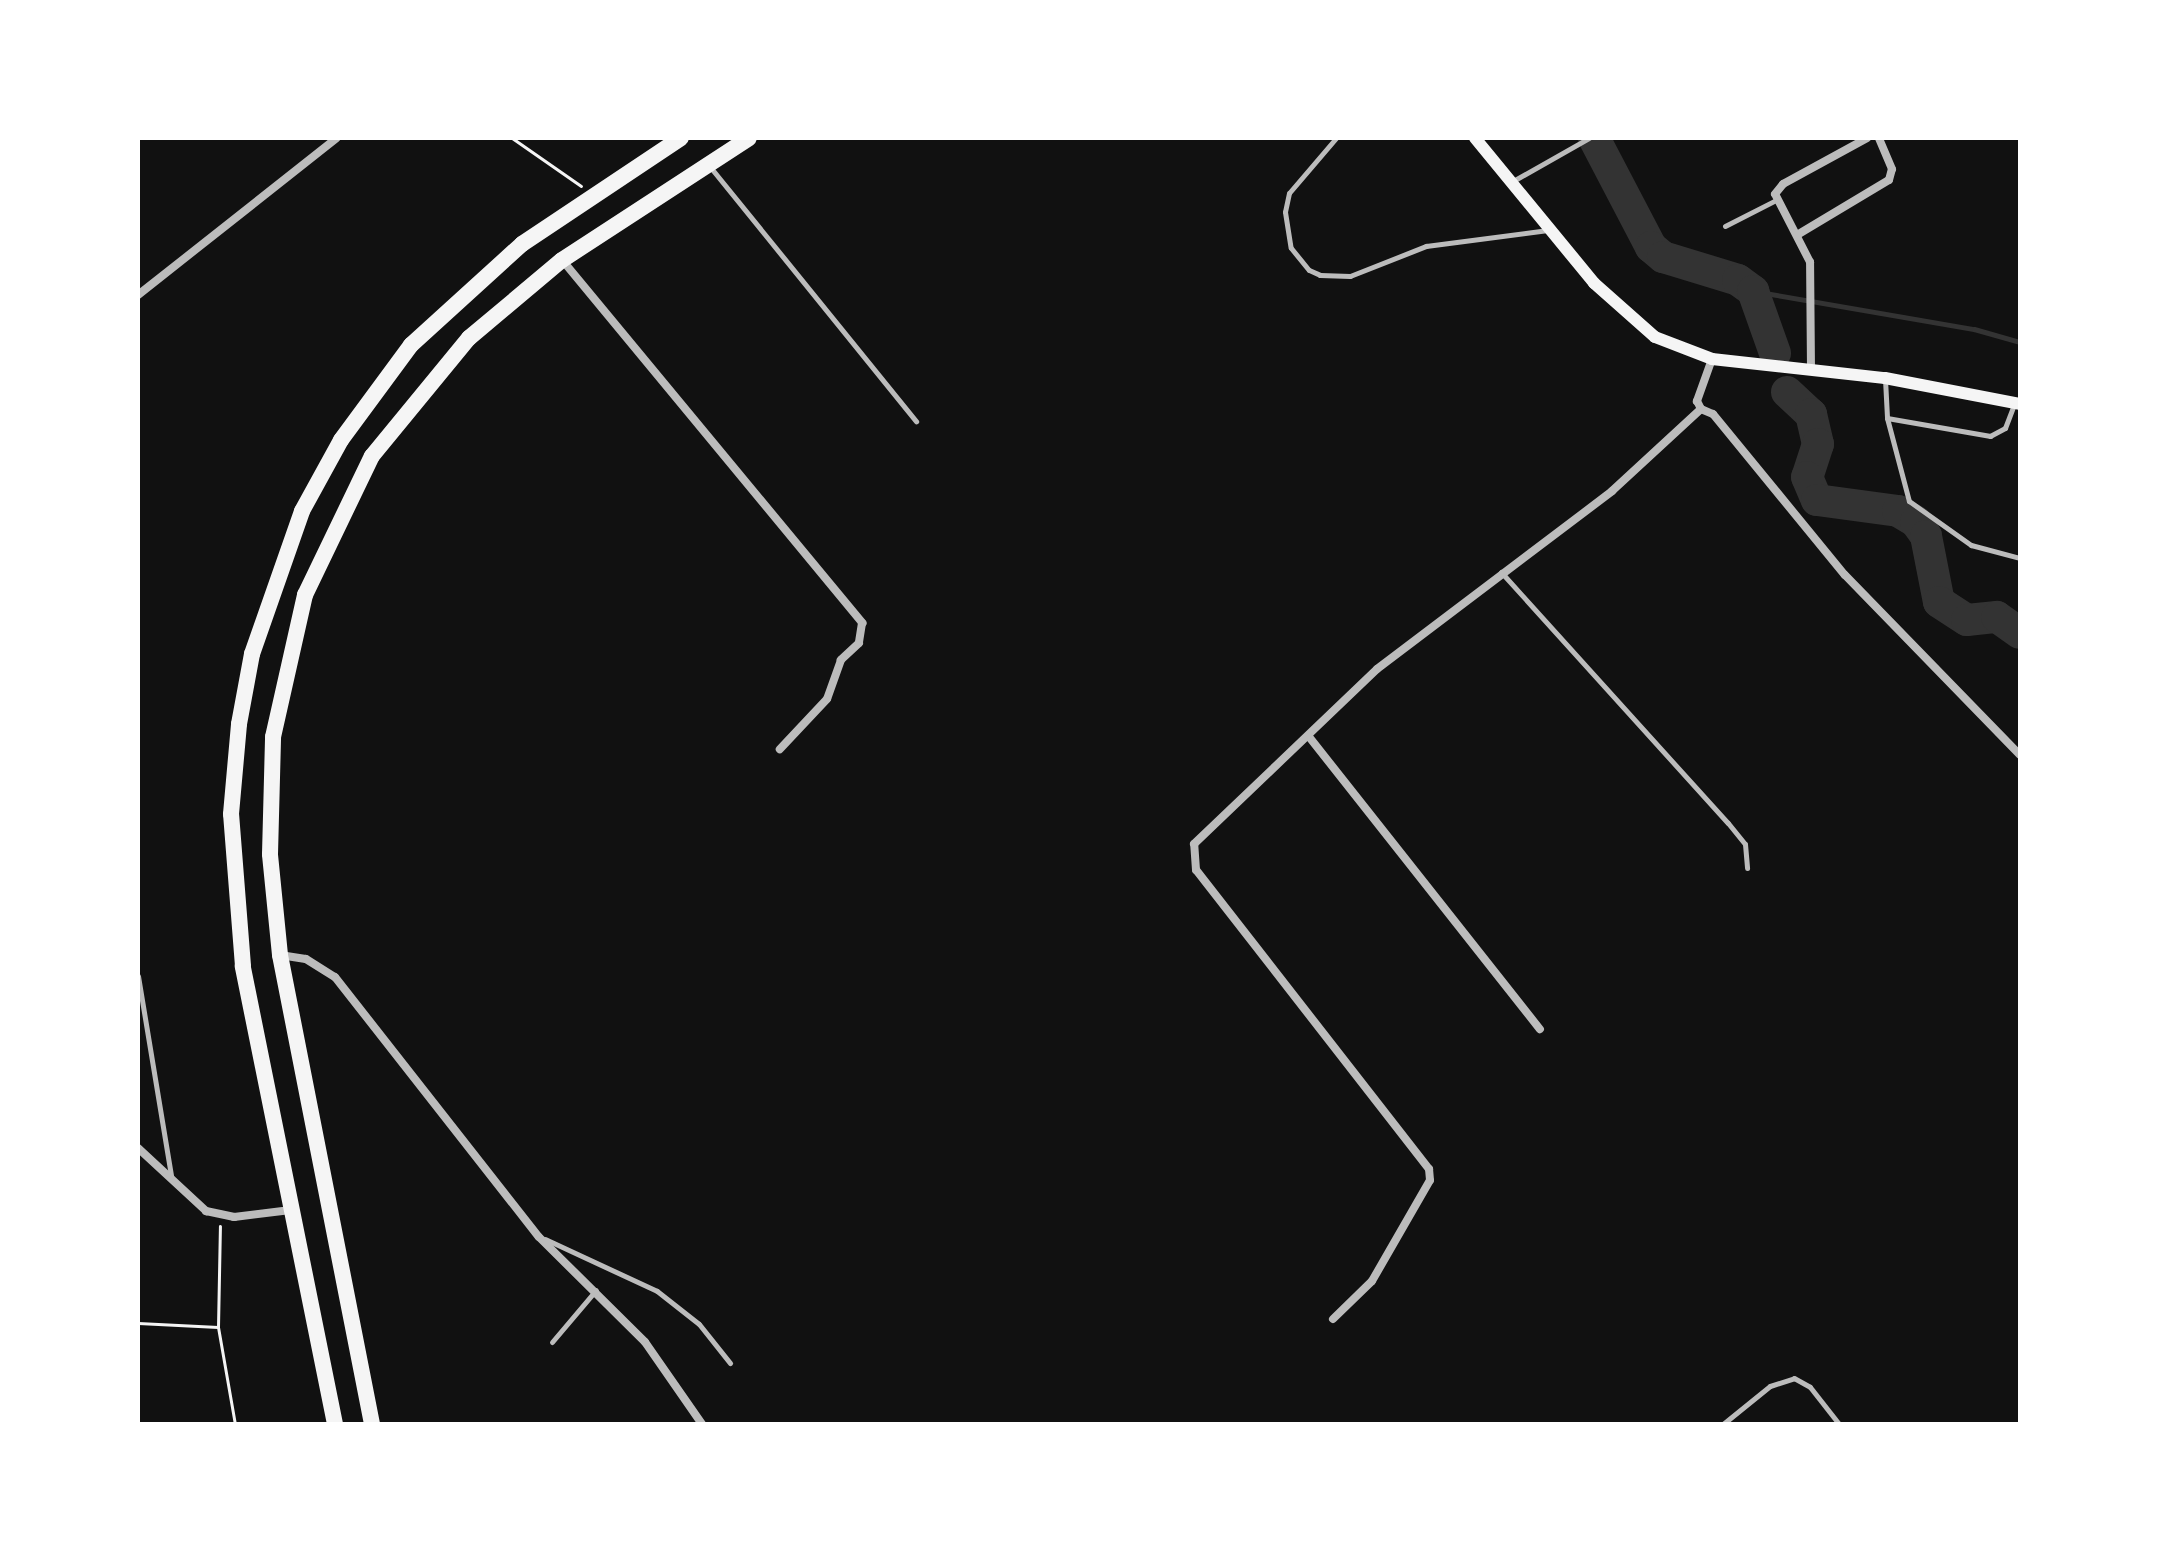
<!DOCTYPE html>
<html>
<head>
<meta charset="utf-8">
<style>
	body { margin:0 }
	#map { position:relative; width:2158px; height:1562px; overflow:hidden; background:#111; font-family:"Archivo Narrow",sans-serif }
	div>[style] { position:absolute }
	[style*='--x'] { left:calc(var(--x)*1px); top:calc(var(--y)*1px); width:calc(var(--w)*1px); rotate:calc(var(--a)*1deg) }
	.stream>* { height:5px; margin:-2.5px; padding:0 2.5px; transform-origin:2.5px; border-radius:2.5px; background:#333 }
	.river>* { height:32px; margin:-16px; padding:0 16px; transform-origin:16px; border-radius:16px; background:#333 }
	.path>* { height:3px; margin:-1.5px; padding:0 1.5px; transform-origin:1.5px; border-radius:1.5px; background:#f5f5f5 }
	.service>* { height:5px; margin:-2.5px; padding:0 2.5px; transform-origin:2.5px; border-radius:2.5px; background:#bcbcbc }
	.minor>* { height:8px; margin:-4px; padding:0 4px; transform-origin:4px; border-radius:4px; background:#bcbcbc }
	.secondary>* { height:12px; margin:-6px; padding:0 6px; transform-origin:6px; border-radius:6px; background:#f5f5f5 }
	.trunk>* { height:16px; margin:-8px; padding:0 8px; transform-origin:8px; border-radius:8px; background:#f5f5f5 }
	span { translate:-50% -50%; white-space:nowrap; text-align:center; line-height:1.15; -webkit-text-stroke:8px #fff; paint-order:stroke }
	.frame { position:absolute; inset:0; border:140px solid #fff; pointer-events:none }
</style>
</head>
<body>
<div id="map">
	<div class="stream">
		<i style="--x:1753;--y:291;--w:224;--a:9.8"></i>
		<i style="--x:1974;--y:329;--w:48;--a:15.8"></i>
	</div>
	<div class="river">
		<i style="--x:1594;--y:138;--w:123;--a:62.4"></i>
		<i style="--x:1651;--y:247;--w:16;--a:40"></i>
		<i style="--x:1663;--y:257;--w:78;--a:17"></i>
		<i style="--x:1738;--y:280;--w:19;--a:36"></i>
		<i style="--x:1753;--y:291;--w:66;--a:70.5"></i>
		<i style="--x:1787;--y:392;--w:33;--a:43"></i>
		<i style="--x:1811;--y:414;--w:31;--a:77"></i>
		<i style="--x:1818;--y:444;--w:35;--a:108"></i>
		<i style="--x:1807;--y:477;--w:25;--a:67"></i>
		<i style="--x:1817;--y:500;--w:82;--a:7.7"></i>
		<i style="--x:1898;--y:511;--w:21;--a:31"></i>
		<i style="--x:1916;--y:522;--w:17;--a:54"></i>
		<i style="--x:1926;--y:536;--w:67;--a:78.9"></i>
		<i style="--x:1939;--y:602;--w:33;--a:33"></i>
		<i style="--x:1967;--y:620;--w:30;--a:-6"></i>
		<i style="--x:1997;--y:617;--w:28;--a:35"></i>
	</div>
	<div class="path">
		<i style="--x:512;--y:138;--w:84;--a:34.8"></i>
		<i style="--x:138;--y:1323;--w:80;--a:2.9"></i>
		<i style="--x:218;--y:1327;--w:101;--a:-88.9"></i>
		<i style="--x:218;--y:1327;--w:98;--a:80.1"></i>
	</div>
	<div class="service">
		<i style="--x:1336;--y:138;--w:72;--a:130.5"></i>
		<i style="--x:1289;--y:193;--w:19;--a:102"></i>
		<i style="--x:1285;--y:212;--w:36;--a:81"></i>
		<i style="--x:1291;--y:248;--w:28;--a:51"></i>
		<i style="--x:1309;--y:270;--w:12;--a:24"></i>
		<i style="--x:1320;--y:275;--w:30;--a:2"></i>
		<i style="--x:1350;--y:276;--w:82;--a:-21.5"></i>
		<i style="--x:1426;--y:246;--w:123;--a:-7.5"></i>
		<i style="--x:711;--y:168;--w:326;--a:51"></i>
		<i style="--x:1513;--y:181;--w:87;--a:-29.5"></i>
		<i style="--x:1725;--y:226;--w:57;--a:-27"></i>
		<i style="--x:1885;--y:379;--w:39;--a:87"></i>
		<i style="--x:1887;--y:418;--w:86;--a:75.2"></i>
		<i style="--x:1909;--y:501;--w:76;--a:35.4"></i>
		<i style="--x:1971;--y:545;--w:51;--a:14.9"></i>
		<i style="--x:1887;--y:418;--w:105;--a:9.9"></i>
		<i style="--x:1990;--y:436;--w:17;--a:-28"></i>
		<i style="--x:2005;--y:428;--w:26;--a:-69"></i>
		<i style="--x:1501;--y:572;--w:338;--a:47.9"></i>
		<i style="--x:1728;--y:823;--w:27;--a:51"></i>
		<i style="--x:1745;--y:844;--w:24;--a:85"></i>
		<i style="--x:138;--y:976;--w:203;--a:80.6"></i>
		<i style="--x:545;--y:1239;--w:123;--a:24.9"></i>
		<i style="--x:657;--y:1291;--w:53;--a:38.2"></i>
		<i style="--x:699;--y:1324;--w:50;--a:51.5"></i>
		<i style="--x:552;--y:1342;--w:68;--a:-49.8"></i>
		<i style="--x:1723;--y:1424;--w:60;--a:-39"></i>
		<i style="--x:1770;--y:1386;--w:25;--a:-18"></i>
		<i style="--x:1794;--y:1378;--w:18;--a:29"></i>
		<i style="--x:1810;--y:1387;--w:47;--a:51.9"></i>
	</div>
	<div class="minor">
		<i style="--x:1797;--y:235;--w:107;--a:-30.9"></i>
		<i style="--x:1889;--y:180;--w:11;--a:-75"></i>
		<i style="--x:1892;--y:169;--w:34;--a:-113"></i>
		<i style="--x:563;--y:261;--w:470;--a:50.4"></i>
		<i style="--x:862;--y:623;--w:20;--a:99"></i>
		<i style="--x:859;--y:643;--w:25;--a:137"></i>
		<i style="--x:841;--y:660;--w:41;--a:109.7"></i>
		<i style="--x:827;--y:699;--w:69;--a:133.2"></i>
		<i style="--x:138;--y:295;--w:253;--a:-38.3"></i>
		<i style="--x:1712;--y:359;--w:45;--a:109.7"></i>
		<i style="--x:1697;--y:401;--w:9;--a:63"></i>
		<i style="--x:1701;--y:409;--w:13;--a:23"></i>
		<i style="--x:1713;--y:414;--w:208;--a:50.7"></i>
		<i style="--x:1845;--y:575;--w:251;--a:45.8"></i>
		<i style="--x:1811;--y:369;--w:107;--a:-90.5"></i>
		<i style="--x:1810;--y:262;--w:76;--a:-117.2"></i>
		<i style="--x:1775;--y:194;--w:13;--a:-51"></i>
		<i style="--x:1783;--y:184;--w:96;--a:-28.7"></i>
		<i style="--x:1310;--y:738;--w:371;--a:51.7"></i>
		<i style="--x:280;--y:955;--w:26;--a:9"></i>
		<i style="--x:306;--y:959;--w:34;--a:32"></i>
		<i style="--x:335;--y:977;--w:330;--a:51.9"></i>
		<i style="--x:539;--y:1237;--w:149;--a:44.7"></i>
		<i style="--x:645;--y:1342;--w:100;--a:55.2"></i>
		<i style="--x:138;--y:1148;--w:93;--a:42.8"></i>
		<i style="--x:206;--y:1211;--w:29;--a:12"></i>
		<i style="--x:234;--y:1217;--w:57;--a:-7"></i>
		<i style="--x:1333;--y:1319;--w:54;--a:-44.3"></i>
		<i style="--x:1372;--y:1281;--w:116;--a:-60.1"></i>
		<i style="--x:1430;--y:1180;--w:11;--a:-95"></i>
		<i style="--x:1429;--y:1169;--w:379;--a:-127.9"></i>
		<i style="--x:1196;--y:870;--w:26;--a:-94"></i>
		<i style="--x:1194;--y:844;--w:253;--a:-43.7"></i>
		<i style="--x:1377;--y:669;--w:295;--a:-37.1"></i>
		<i style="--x:1612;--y:491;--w:121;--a:-42.7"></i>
	</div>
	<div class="secondary">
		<i style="--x:1475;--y:138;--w:188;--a:50.6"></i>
		<i style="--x:1594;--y:283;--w:81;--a:41.5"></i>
		<i style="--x:1655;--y:337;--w:61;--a:21.1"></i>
		<i style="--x:1712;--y:359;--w:174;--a:6.3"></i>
		<i style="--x:1885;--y:378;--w:137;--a:10.9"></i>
	</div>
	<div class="trunk">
		<i style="--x:335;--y:1424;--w:467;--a:-101.4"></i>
		<i style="--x:243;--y:966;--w:152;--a:-94.5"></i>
		<i style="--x:231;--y:814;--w:90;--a:-84.9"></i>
		<i style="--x:239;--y:724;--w:71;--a:-79.5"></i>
		<i style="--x:252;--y:654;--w:151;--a:-70.7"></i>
		<i style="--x:302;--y:511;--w:81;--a:-61.2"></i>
		<i style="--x:341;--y:440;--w:118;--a:-53.6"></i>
		<i style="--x:411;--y:345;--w:150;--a:-42.3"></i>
		<i style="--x:522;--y:244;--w:191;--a:-33.7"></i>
		<i style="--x:372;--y:1424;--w:478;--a:-101.1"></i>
		<i style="--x:280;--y:955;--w:101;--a:-95.7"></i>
		<i style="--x:270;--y:854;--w:117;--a:-88.5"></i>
		<i style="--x:273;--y:737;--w:146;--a:-77.3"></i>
		<i style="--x:305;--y:595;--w:154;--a:-64.3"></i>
		<i style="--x:372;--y:456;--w:153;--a:-50.6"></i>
		<i style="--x:469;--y:338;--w:121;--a:-40"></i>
		<i style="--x:562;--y:260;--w:223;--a:-33.1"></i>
	</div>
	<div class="frame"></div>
</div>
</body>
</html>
